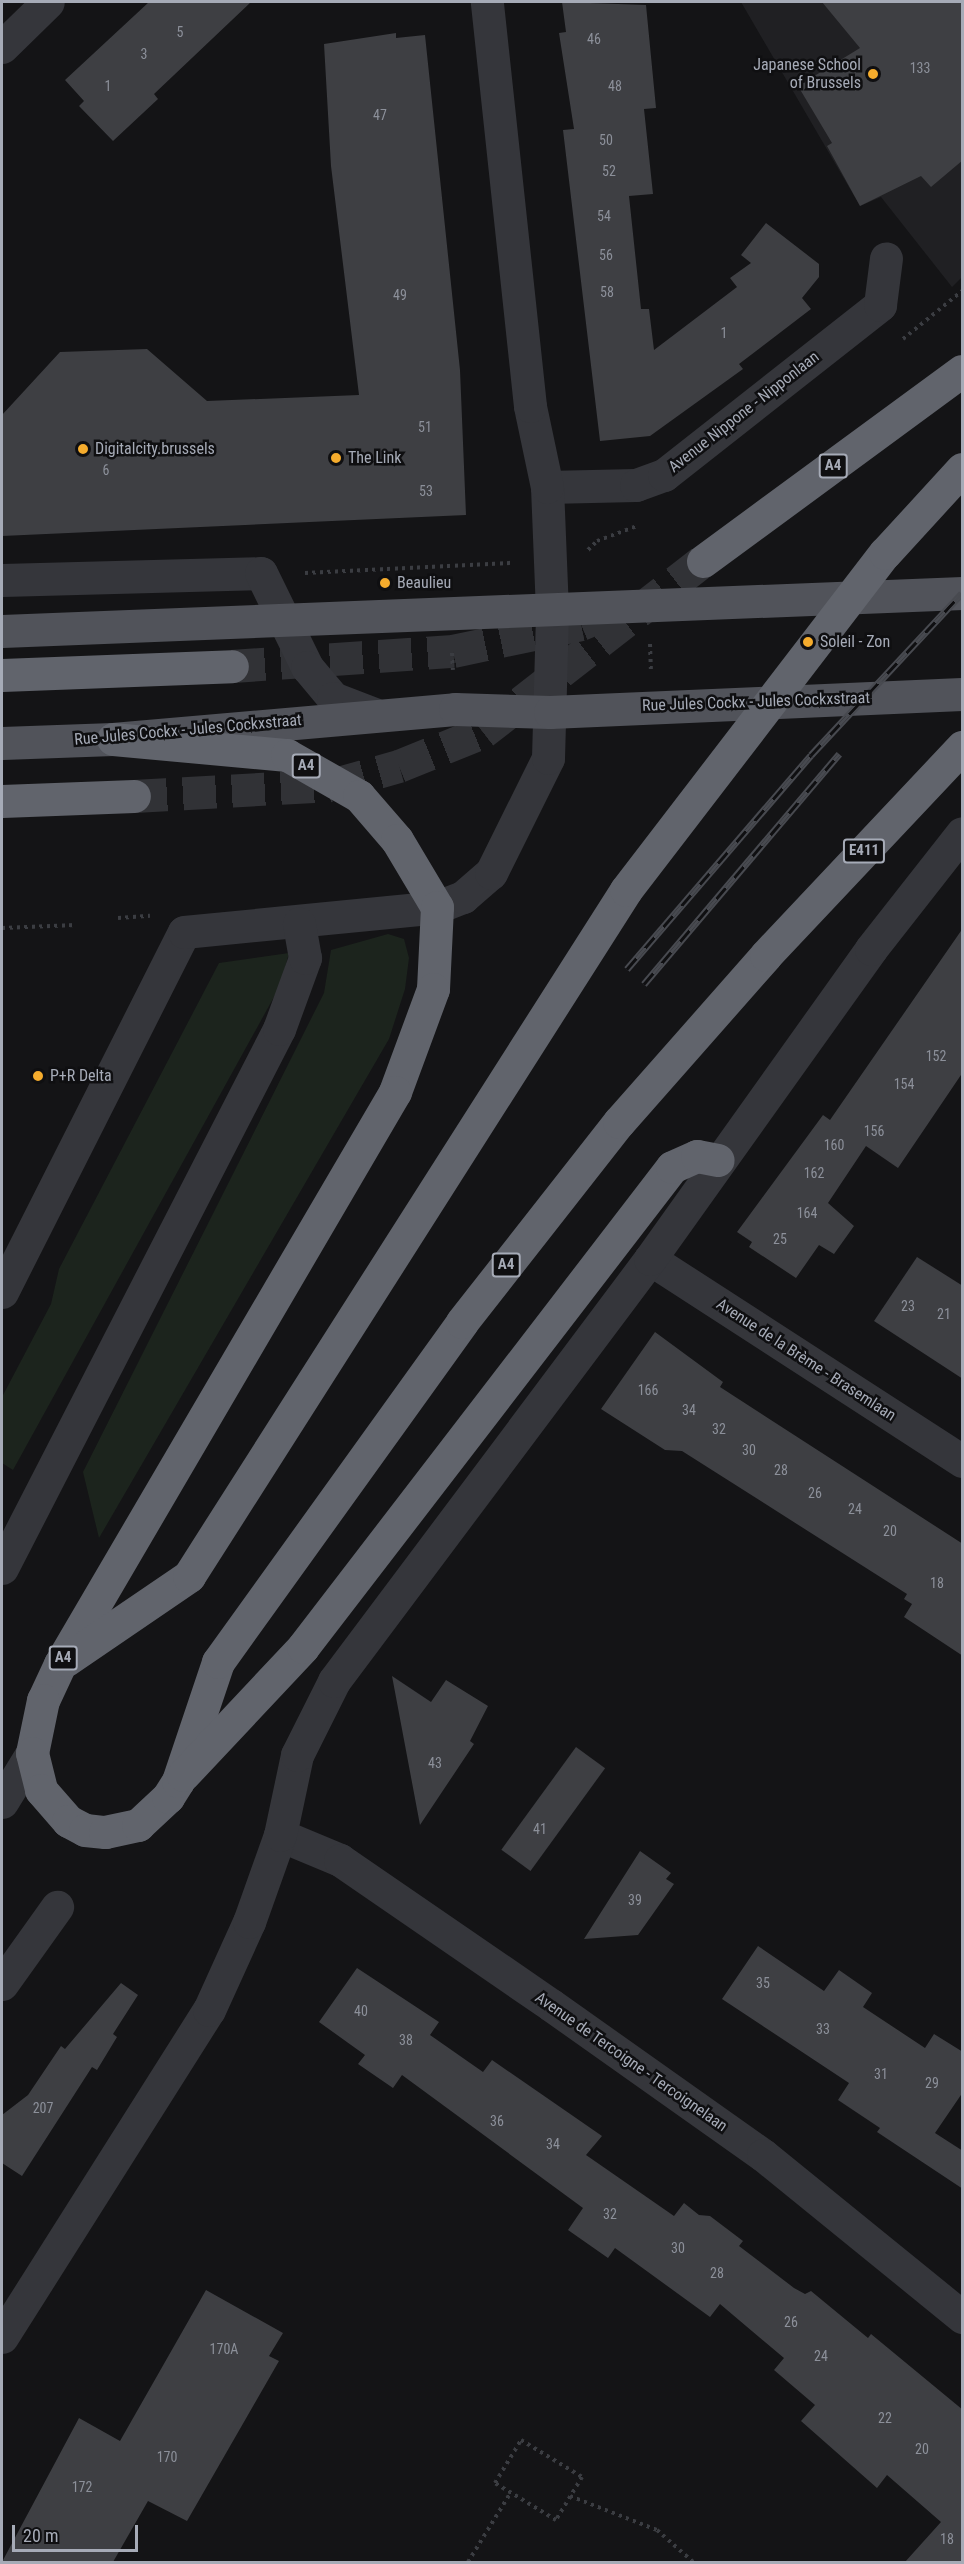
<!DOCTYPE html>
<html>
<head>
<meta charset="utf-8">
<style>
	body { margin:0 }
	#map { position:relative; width:964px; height:2564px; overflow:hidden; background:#141416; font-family:"Roboto Condensed",sans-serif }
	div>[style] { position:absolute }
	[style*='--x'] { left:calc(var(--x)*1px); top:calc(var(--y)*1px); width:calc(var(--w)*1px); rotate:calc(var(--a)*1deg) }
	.built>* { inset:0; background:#202023 }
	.green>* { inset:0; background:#1c241d }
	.building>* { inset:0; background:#3e3f43; transform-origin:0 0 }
	.highway-tunnel>* { height:33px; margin-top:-16.5px; transform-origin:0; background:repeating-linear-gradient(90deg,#313236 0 33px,transparent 0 49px) }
	.path>* { height:4px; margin-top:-2px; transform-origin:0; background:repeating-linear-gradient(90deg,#3b3d42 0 3px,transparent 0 7.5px) }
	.minor>* { height:33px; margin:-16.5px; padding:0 16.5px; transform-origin:16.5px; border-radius:16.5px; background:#35363b }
	.major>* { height:33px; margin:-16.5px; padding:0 16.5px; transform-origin:16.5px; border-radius:16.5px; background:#51535a }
	.highway>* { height:33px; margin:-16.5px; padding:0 16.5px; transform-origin:16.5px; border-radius:16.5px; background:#61646c }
	.rail>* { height:7px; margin-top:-3.5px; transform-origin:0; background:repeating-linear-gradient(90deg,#0f0f11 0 14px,#484a50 0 28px); box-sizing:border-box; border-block:2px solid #484a50 }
	.dots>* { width:16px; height:16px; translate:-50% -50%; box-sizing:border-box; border:3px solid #0f0f11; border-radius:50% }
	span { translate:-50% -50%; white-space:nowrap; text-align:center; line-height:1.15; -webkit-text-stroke:5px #0f0f11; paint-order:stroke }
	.number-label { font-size:14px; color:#8c909a }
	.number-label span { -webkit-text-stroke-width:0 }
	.shield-label span { padding:2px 4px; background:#0f0f11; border:2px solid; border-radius:4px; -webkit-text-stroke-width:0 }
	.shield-label { font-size:15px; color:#a6abb7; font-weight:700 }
	.poi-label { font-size:16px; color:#a6abb7 }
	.right { translate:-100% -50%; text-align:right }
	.left { translate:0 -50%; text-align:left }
	.street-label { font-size:16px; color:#a6abb7 }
	.frame { position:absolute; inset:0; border:3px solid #a6abb7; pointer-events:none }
	.scale { position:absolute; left:12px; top:2525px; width:126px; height:27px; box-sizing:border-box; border:3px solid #a6abb7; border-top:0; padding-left:8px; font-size:18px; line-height:21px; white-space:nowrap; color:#a6abb7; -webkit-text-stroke:4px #0f0f11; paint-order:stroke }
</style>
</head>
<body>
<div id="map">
	<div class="built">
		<i style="clip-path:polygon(741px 2px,962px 2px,962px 277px,952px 287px,881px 197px,860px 206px)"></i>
	</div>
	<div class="green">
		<i style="clip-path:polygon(388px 934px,404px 939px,409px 958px,405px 989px,389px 1039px,99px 1538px,83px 1472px,324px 993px,331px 950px)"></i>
		<i style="clip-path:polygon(289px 953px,280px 986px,13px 1470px,2px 1463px,2px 1397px,51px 1304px,59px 1269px,219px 963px)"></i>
	</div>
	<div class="building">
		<i style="clip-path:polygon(149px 2px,251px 2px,154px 94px,158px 99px,113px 141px,79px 106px,84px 101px,65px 80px)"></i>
		<i style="clip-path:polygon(562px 2px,646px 5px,656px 108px,644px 109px,653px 194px,629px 196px,641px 309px,649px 309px,654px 350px,737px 287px,730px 278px,751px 263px,741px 255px,766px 223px,819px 264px,819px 277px,802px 298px,811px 309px,739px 364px,743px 369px,650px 436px,600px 441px,563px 130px,574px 129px,559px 33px,566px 32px)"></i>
		<i style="clip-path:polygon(822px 2px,963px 2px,963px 160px,931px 187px,921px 176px,860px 206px,827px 146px,832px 143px,798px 86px,860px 48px)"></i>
		<i style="clip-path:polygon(396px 33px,396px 38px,425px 35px,460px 370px,466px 515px,2px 536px,2px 415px,60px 352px,147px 349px,207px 401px,359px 395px,331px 166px,324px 44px)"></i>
		<i style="clip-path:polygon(963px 928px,963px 1072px,898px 1168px,866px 1146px,828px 1203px,854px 1226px,834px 1254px,819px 1245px,796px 1278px,749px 1247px,752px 1242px,737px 1232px,823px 1115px,830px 1120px)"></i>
		<i style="clip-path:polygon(917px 1257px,963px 1286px,963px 1379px,874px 1321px)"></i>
		<i style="clip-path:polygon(655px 1332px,723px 1382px,720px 1387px,963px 1544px,963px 1656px,904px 1617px,912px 1604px,904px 1599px,907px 1594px,682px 1451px,665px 1450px,601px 1409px)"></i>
		<i style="clip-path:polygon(392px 1676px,431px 1702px,446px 1680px,488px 1706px,470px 1741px,474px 1744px,420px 1825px)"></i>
		<i style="left:576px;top:1747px;width:36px;height:127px;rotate:36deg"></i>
		<i style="clip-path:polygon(640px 1851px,671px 1873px,666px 1879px,674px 1884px,638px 1935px,584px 1939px)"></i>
		<i style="clip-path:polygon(758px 1946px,824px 1991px,839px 1970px,872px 1993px,863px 2007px,925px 2048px,934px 2034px,963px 2052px,963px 2092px,935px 2133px,963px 2151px,963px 2189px,877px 2132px,880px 2128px,838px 2100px,849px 2083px,722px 1999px)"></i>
		<i style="clip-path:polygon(357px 1968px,439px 2022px,430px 2035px,483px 2072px,492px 2060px,602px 2136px,586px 2155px,674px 2216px,684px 2203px,699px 2215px,710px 2216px,743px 2241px,739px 2246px,794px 2288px,805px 2294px,811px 2291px,868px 2338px,871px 2334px,963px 2410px,963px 2562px,905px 2562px,941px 2522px,887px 2475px,877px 2488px,801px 2421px,815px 2405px,774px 2370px,784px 2358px,720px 2304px,710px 2317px,615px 2248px,608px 2258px,568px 2230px,583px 2208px,402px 2075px,393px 2088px,358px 2064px,365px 2055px,319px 2022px)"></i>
		<i style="clip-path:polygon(121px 1983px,138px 1995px,113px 2034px,117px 2037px,97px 2070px,92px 2067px,22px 2176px,2px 2163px,2px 2115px,28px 2095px,61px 2046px,65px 2049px)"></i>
		<i style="clip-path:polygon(206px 2290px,283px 2333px,269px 2356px,279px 2361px,187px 2521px,148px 2501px,113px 2562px,2px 2562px,79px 2418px,120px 2441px)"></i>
	</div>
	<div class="highway-tunnel">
		<i style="--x:232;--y:666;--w:222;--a:-3.9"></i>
		<i style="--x:453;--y:651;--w:131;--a:-11.9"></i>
		<i style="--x:581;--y:624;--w:44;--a:-22.5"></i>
		<i style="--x:134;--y:796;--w:198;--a:-3.2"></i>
		<i style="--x:332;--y:785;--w:70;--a:-15.8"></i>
		<i style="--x:399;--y:766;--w:91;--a:-22"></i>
		<i style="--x:483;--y:732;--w:279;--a:-37.9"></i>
	</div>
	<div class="path">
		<i style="--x:903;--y:339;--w:76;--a:-39.1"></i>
		<i style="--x:588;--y:550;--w:13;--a:-45"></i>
		<i style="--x:597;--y:541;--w:43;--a:-20.6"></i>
		<i style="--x:305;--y:573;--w:208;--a:-2.8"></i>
		<i style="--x:650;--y:644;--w:25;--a:88"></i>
		<i style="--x:452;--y:653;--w:17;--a:87"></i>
		<i style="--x:118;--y:918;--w:32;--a:-4"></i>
		<i style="--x:2;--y:928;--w:74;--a:-2.3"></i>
		<i style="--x:521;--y:2440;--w:71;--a:31.2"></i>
		<i style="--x:582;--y:2477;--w:50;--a:121.2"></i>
		<i style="--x:556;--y:2520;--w:71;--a:-148.8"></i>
		<i style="--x:495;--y:2483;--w:50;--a:-58.8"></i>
		<i style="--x:570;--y:2496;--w:93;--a:21.3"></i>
		<i style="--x:657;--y:2530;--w:48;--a:41.6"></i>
		<i style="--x:468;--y:2562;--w:82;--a:-58.4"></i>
	</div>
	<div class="minor">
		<i style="--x:2;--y:47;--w:64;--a:-44.4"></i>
		<i style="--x:547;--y:487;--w:89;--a:-1.3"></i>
		<i style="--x:636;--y:485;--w:30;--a:-20"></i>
		<i style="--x:664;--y:475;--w:275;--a:-38.2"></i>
		<i style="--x:880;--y:305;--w:47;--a:-82.7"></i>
		<i style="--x:2;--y:580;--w:259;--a:-1.5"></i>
		<i style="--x:261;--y:573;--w:105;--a:63.9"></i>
		<i style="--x:307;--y:667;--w:40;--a:50"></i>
		<i style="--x:333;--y:698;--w:44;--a:21.3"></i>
		<i style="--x:650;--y:1259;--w:372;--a:32.9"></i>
		<i style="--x:2;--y:1292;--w:403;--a:-63.2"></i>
		<i style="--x:184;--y:932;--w:254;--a:-5.6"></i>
		<i style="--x:437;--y:907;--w:28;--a:-21"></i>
		<i style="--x:463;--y:897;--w:37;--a:-41"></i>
		<i style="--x:491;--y:873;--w:128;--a:-63.6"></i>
		<i style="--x:548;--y:758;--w:147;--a:-88.4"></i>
		<i style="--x:552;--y:611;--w:124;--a:-92.3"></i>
		<i style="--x:547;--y:487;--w:83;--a:-101.9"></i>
		<i style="--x:530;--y:406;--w:406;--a:-96.1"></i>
		<i style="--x:2;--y:1568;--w:606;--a:-62.8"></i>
		<i style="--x:279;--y:1029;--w:76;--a:-69.9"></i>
		<i style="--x:305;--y:958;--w:35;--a:-100"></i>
		<i style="--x:2;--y:1802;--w:57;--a:-58.5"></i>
		<i style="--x:280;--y:1835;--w:65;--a:22.6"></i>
		<i style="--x:340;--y:1860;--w:256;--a:34.5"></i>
		<i style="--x:551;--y:2005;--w:260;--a:35.3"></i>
		<i style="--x:763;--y:2155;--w:257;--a:39.1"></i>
		<i style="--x:2;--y:1984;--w:95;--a:-54.5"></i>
		<i style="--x:2;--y:2337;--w:387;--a:-57.7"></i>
		<i style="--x:209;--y:2010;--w:97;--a:-65.6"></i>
		<i style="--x:249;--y:1922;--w:92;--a:-70.4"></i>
		<i style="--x:280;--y:1835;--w:82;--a:-78"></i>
		<i style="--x:297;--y:1755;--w:83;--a:-63.4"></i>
		<i style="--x:334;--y:1681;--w:527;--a:-53.17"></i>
		<i style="--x:650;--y:1259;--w:381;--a:-54.5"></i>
		<i style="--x:871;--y:949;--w:147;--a:-51.9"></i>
	</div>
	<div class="major">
		<i style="--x:2;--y:631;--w:961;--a:-2.27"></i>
		<i style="--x:2;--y:743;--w:111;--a:-2.1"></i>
		<i style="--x:113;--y:739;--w:343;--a:-5"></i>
		<i style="--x:455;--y:709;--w:95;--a:1.8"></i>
		<i style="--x:550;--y:712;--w:412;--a:-2.5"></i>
	</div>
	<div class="highway">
		<i style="--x:703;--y:561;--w:321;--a:-36.3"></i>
		<i style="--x:2;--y:675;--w:230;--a:-2.2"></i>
		<i style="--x:113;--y:739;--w:175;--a:5.3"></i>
		<i style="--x:287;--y:755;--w:83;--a:29.7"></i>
		<i style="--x:359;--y:796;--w:58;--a:49.2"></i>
		<i style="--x:397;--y:840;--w:78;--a:59.2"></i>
		<i style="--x:437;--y:907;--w:82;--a:92.8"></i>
		<i style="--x:433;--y:989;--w:110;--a:110.3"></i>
		<i style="--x:395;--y:1092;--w:663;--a:120.36"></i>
		<i style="--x:60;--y:1664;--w:40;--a:115"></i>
		<i style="--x:43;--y:1700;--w:54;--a:101.7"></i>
		<i style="--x:32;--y:1753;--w:38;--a:76"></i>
		<i style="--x:41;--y:1790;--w:41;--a:48.9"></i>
		<i style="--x:68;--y:1821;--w:19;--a:28"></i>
		<i style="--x:85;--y:1830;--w:20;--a:6"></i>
		<i style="--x:105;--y:1832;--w:34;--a:-12"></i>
		<i style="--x:138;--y:1825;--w:41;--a:-43"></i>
		<i style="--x:168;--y:1797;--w:19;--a:-58"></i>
		<i style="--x:178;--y:1781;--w:126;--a:-71.4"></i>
		<i style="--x:218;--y:1662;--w:418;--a:-54.3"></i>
		<i style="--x:462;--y:1322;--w:254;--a:-51.9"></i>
		<i style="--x:619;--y:1122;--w:222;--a:-48.6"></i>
		<i style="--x:766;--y:955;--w:286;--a:-46.7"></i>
		<i style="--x:2;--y:801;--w:132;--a:-2.2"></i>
		<i style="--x:66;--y:1660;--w:149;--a:-34.3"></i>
		<i style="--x:189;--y:1576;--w:813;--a:-57.5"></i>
		<i style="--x:626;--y:890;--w:425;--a:-52.5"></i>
		<i style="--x:885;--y:553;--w:114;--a:-47.5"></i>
		<i style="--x:183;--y:1775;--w:175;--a:-46.8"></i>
		<i style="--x:303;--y:1647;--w:605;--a:-52.45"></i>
		<i style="--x:672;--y:1167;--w:27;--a:-24"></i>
		<i style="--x:697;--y:1156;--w:21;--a:11"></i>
	</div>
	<div class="rail">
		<i style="--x:627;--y:969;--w:282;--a:-49.3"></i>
		<i style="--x:811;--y:755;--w:221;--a:-47"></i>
		<i style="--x:644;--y:984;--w:302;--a:-49.7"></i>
	</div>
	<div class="dots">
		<i style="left:873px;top:74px;background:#f5ac2d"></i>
		<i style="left:83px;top:449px;background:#f5ac2d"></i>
		<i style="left:336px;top:458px;background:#f5ac2d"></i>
		<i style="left:385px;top:583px;background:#f5ac2d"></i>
		<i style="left:808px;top:642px;background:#f5ac2d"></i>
		<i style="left:38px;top:1076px;background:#f5ac2d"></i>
	</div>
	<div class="number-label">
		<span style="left:180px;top:32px">5</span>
		<span style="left:594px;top:39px">46</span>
		<span style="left:144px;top:54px">3</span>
		<span style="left:920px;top:68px">133</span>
		<span style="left:108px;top:86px">1</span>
		<span style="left:615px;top:86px">48</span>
		<span style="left:380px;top:115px">47</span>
		<span style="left:606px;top:140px">50</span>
		<span style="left:609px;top:171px">52</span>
		<span style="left:604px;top:216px">54</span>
		<span style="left:606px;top:255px">56</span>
		<span style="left:607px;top:292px">58</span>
		<span style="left:400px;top:295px">49</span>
		<span style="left:724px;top:333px">1</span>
		<span style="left:425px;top:427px">51</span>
		<span style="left:106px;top:470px">6</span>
		<span style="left:426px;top:491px">53</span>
		<span style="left:936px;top:1056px">152</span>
		<span style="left:904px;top:1084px">154</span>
		<span style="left:874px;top:1131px">156</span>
		<span style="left:834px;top:1145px">160</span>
		<span style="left:814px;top:1173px">162</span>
		<span style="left:807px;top:1213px">164</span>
		<span style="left:780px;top:1239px">25</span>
		<span style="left:908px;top:1306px">23</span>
		<span style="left:944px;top:1314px">21</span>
		<span style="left:648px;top:1390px">166</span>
		<span style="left:689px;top:1410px">34</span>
		<span style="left:719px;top:1429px">32</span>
		<span style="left:749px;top:1450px">30</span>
		<span style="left:781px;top:1470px">28</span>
		<span style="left:815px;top:1493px">26</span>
		<span style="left:855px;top:1509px">24</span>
		<span style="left:890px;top:1531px">20</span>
		<span style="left:937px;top:1583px">18</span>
		<span style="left:435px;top:1763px">43</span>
		<span style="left:540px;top:1829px">41</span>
		<span style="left:635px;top:1900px">39</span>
		<span style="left:763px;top:1983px">35</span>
		<span style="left:361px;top:2011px">40</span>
		<span style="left:823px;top:2029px">33</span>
		<span style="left:406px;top:2040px">38</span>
		<span style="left:881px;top:2074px">31</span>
		<span style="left:932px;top:2083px">29</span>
		<span style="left:43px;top:2108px">207</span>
		<span style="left:497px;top:2121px">36</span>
		<span style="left:553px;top:2144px">34</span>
		<span style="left:610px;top:2214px">32</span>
		<span style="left:678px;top:2248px">30</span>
		<span style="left:717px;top:2273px">28</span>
		<span style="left:791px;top:2322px">26</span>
		<span style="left:224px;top:2349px">170A</span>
		<span style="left:821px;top:2356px">24</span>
		<span style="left:885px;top:2418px">22</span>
		<span style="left:922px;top:2449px">20</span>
		<span style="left:167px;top:2457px">170</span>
		<span style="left:82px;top:2487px">172</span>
		<span style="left:947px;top:2539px">18</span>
	</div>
	<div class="shield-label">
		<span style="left:833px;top:466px">A4</span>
		<span style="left:306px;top:766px">A4</span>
		<span style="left:864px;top:851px">E411</span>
		<span style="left:506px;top:1265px">A4</span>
		<span style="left:63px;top:1658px">A4</span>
	</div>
	<div class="poi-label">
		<span class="right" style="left:861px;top:74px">Japanese School<br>of Brussels</span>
		<span class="left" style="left:95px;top:449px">Digitalcity.brussels</span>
		<span class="left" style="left:348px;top:458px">The Link</span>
		<span class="left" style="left:397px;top:583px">Beaulieu</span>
		<span class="left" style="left:820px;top:642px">Soleil - Zon</span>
		<span class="left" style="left:50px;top:1076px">P+R Delta</span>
	</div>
	<div class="street-label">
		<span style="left:744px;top:412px;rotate:-38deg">Avenue Nippone - Nipponlaan</span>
		<span style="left:756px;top:702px;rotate:-2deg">Rue Jules Cockx - Jules Cockxstraat</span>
		<span style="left:188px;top:730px;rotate:-5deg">Rue Jules Cockx - Jules Cockxstraat</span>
		<span style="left:806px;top:1360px;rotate:33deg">Avenue de la Brème - Brasemlaan</span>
		<span style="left:631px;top:2062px;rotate:35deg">Avenue de Tercoigne - Tercoignelaan</span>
	</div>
	<div class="frame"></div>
	<div class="scale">20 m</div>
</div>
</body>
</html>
